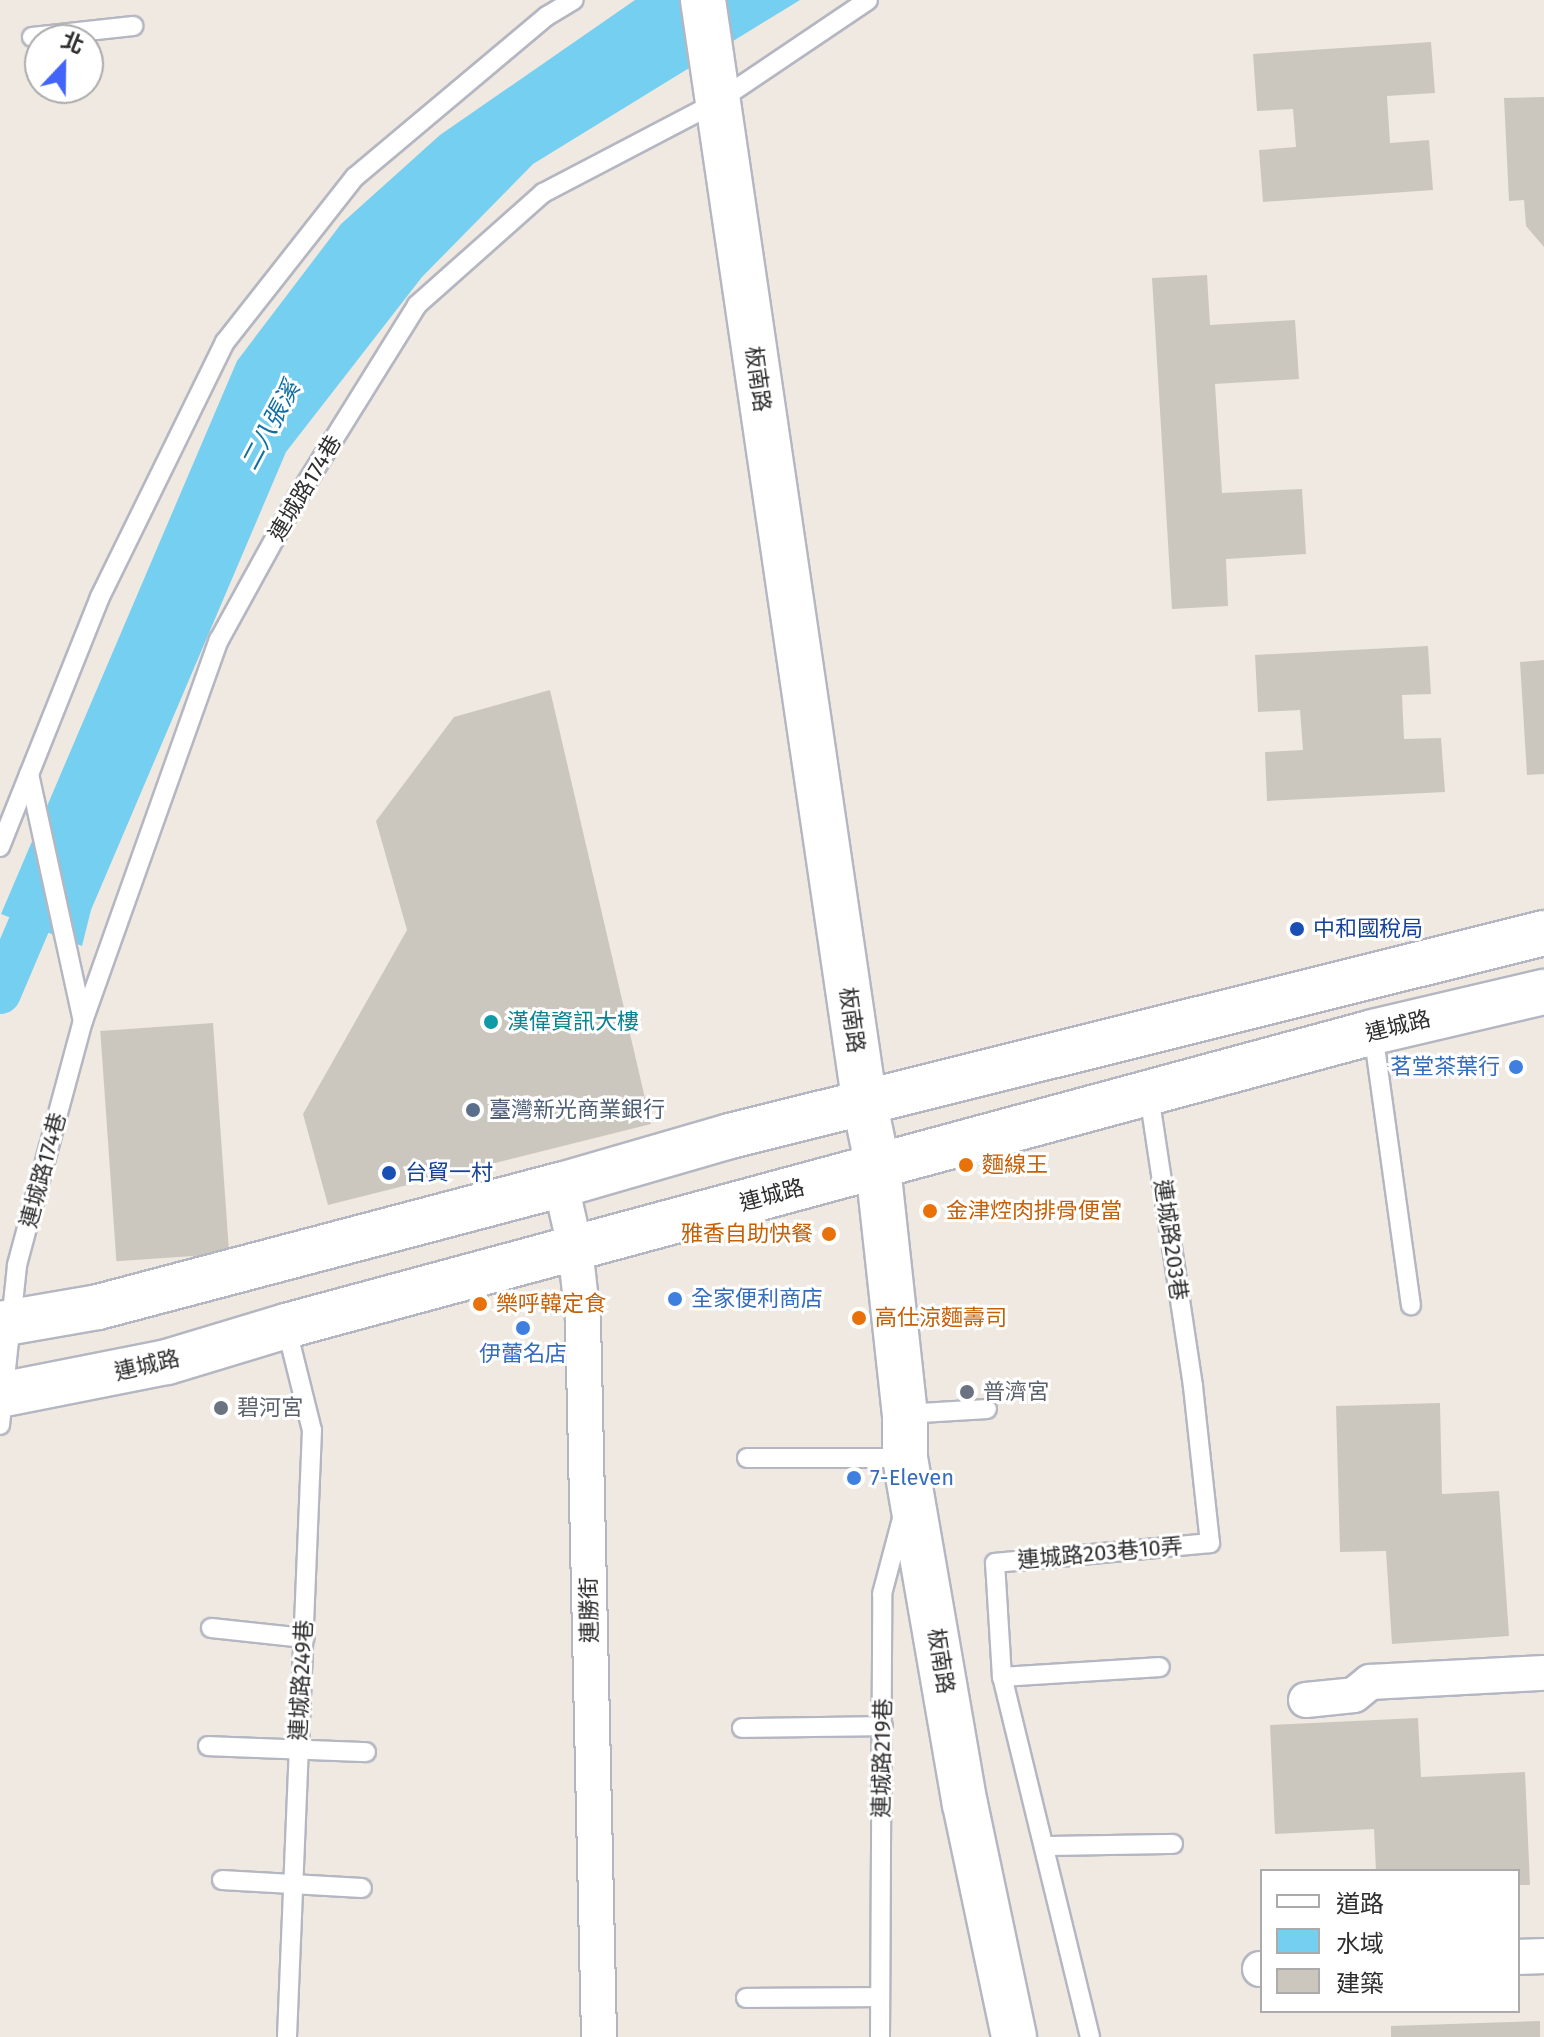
<!DOCTYPE html>
<html>
<head>
<meta charset="utf-8">
<style>
	body { margin:0 }
	#map { position:relative; width:1544px; height:2037px; overflow:hidden; background:#efe9e1; font-family:"Fira Sans","Noto Sans TC",sans-serif }
	div>[style] { position:absolute }
	[style*='--x'] { left:calc(var(--x)*1px); top:calc(var(--y)*1px); width:calc(var(--w)*1px); rotate:calc(var(--a)*1deg) }
	.water>* { inset:0; background:#75cff0 }
	.canal>* { height:42px; margin:-21px; padding:0 21px; transform-origin:21px; border-radius:21px; background:#75cff0 }
	.building>* { inset:0; background:#cbc7bf; transform-origin:0 0 }
	.roads { filter:drop-shadow(2px 0 #b4b7c1) drop-shadow(-2px 0 #b4b7c1) drop-shadow(0 2px #b4b7c1) drop-shadow(0 -2px #b4b7c1) }
	.service>* { height:18px; margin:-9px; padding:0 9px; transform-origin:9px; border-radius:9px; background:#fff }
	.minor>* { height:34px; margin:-17px; padding:0 17px; transform-origin:17px; border-radius:17px; background:#fff }
	.tertiary>* { height:44px; margin:-22px; padding:0 22px; transform-origin:22px; border-radius:22px; background:#fff }
	.secondary>* { height:44px; margin:-22px; padding:0 22px; transform-origin:22px; border-radius:22px; background:#fff }
	.dots>* { width:22px; height:22px; translate:-50% -50%; box-sizing:border-box; border:4px solid #fff; border-radius:50% }
	span { translate:-50% -50%; white-space:nowrap; text-align:center; line-height:1.15; -webkit-text-stroke:6px #fff; paint-order:stroke }
	.street-label { font-size:22px; color:#2e2e2e }
	.transit-label { font-size:22px; color:#164399 }
	.left { translate:0 -50%; text-align:left }
	.culture-label { font-size:22px; color:#0d838f }
	.shop-label { font-size:22px; color:#366cbe }
	.right { translate:-100% -50%; text-align:right }
	.service-label { font-size:22px; color:#4e5e75 }
	.food-label { font-size:22px; color:#c56008 }
	.worship-label { font-size:22px; color:#5b616d }
	.water-label { font-size:24px; color:#0d6fa3; font-style:italic }
	.legend { position:absolute; left:1260px; top:1869px; width:260px; height:144px; box-sizing:border-box; background:#fff; border:2px solid #ababab; margin:0; padding:10px 14px; list-style:none; font-size:24px; color:#2e2e2e }
	.legend li { display:flex; align-items:center; gap:16px; height:40px }
	.legend b { width:40px; border:2px solid #ababab }
	.north { position:absolute; left:24px; top:24px; width:80px; height:80px; box-sizing:border-box; background:#fff; border:2px solid #ababab; border-radius:50%; rotate:22deg; font-size:22px; font-weight:700; line-height:32px; text-align:center; color:#2e2e2e }
	.north::after { content:''; display:block; margin:auto; width:28px; height:36px; background:#4264fb; clip-path:polygon(50% 0,100% 100%,50% 72%,0 100%) }
</style>
</head>
<body>
<div id="map">
	<div class="water">
		<i style="clip-path:polygon(635px 0,800px 0,533px 164px,422px 277px,286px 452px,91px 910px,82px 946px,1px 914px,237px 361px,341px 224px,440px 135px)"></i>
	</div>
	<div class="canal">
		<i style="--x:0;--y:993;--w:130;--a:-67"></i>
	</div>
	<div class="building">
		<i style="clip-path:polygon(1431px 42px,1435px 93px,1387px 96px,1390px 143px,1429px 140px,1433px 190px,1263px 202px,1259px 150px,1296px 147px,1293px 109px,1257px 111px,1253px 54px)"></i>
		<i style="clip-path:polygon(1544px 97px,1544px 247px,1526px 226px,1524px 200px,1509px 201px,1504px 98px)"></i>
		<i style="clip-path:polygon(1207px 275px,1210px 325px,1295px 320px,1299px 379px,1215px 384px,1222px 493px,1302px 489px,1306px 554px,1226px 559px,1228px 606px,1172px 609px,1152px 278px)"></i>
		<i style="clip-path:polygon(1428px 646px,1431px 694px,1402px 695px,1404px 739px,1441px 738px,1445px 792px,1267px 801px,1265px 752px,1303px 750px,1300px 710px,1258px 712px,1255px 655px)"></i>
		<i style="clip-path:polygon(1544px 660px,1544px 774px,1527px 775px,1520px 662px)"></i>
		<i style="clip-path:polygon(550px 690px,651px 1124px,328px 1205px,303px 1114px,407px 930px,376px 821px,454px 717px)"></i>
		<i style="left:213px;top:1023px;width:231px;height:113px;rotate:86deg"></i>
		<i style="clip-path:polygon(1440px 1403px,1442px 1494px,1499px 1491px,1509px 1636px,1392px 1644px,1386px 1551px,1340px 1552px,1336px 1406px)"></i>
		<i style="clip-path:polygon(1418px 1718px,1421px 1777px,1525px 1772px,1530px 1885px,1518px 1885px,1518px 1871px,1376px 1871px,1374px 1829px,1275px 1834px,1270px 1725px)"></i>
		<i style="clip-path:polygon(1540px 2021px,1540px 2037px,1391px 2037px,1391px 2026px)"></i>
	</div>
	<div class="roads">
		<div class="service">
			<i style="--x:32;--y:37;--w:102;--a:-6.2"></i>
			<i style="--x:29;--y:774;--w:253;--a:77.7"></i>
			<i style="--x:0;--y:847;--w:269;--a:-68.2"></i>
			<i style="--x:100;--y:597;--w:284;--a:-63.9"></i>
			<i style="--x:225;--y:342;--w:210;--a:-51.8"></i>
			<i style="--x:355;--y:177;--w:251;--a:-40"></i>
			<i style="--x:547;--y:16;--w:31;--a:-31"></i>
			<i style="--x:1373;--y:1032;--w:276;--a:82.1"></i>
			<i style="--x:286;--y:1326;--w:107;--a:76"></i>
			<i style="--x:312;--y:1430;--w:608;--a:92.36"></i>
			<i style="--x:905;--y:1414;--w:82;--a:-3.5"></i>
			<i style="--x:0;--y:1425;--w:161;--a:-83.9"></i>
			<i style="--x:17;--y:1265;--w:253;--a:-74.9"></i>
			<i style="--x:83;--y:1021;--w:405;--a:-70.4"></i>
			<i style="--x:219;--y:640;--w:162;--a:-61.2"></i>
			<i style="--x:297;--y:498;--w:227;--a:-58.1"></i>
			<i style="--x:417;--y:305;--w:169;--a:-41.6"></i>
			<i style="--x:543;--y:193;--w:196;--a:-27.6"></i>
			<i style="--x:717;--y:102;--w:182;--a:-34"></i>
			<i style="--x:747;--y:1458;--w:158;--a:0"></i>
			<i style="--x:211;--y:1628;--w:94;--a:6.1"></i>
			<i style="--x:1002;--y:1677;--w:158;--a:-3.6"></i>
			<i style="--x:742;--y:1728;--w:141;--a:-0.8"></i>
			<i style="--x:208;--y:1746;--w:158;--a:2.2"></i>
			<i style="--x:1044;--y:1846;--w:129;--a:-0.9"></i>
			<i style="--x:222;--y:1880;--w:140;--a:3.3"></i>
			<i style="--x:746;--y:1998;--w:133;--a:-0.4"></i>
			<i style="--x:880;--y:2037;--w:443;--a:-89.7"></i>
			<i style="--x:882;--y:1594;--w:82;--a:-75.1"></i>
			<i style="--x:1090;--y:2037;--w:371;--a:-103.7"></i>
			<i style="--x:1002;--y:1677;--w:114;--a:-93.5"></i>
			<i style="--x:995;--y:1563;--w:216;--a:-5.3"></i>
			<i style="--x:1210;--y:1543;--w:158;--a:-96.2"></i>
			<i style="--x:1193;--y:1386;--w:295;--a:-98.6"></i>
		</div>
		<div class="minor">
			<i style="--x:561;--y:1185;--w:64;--a:77.3"></i>
			<i style="--x:575;--y:1247;--w:73;--a:83.7"></i>
			<i style="--x:583;--y:1320;--w:717;--a:88.72"></i>
			<i style="--x:1306;--y:1700;--w:48;--a:-5.9"></i>
			<i style="--x:1354;--y:1695;--w:21;--a:-39"></i>
			<i style="--x:1370;--y:1682;--w:174;--a:-3"></i>
			<i style="--x:1518;--y:1957;--w:26;--a:-2"></i>
			<i style="--x:1260;--y:1969;--w:2;--a:0"></i>
		</div>
		<div class="tertiary">
			<i style="--x:703;--y:0;--w:1117;--a:81.66"></i>
			<i style="--x:865;--y:1105;--w:63;--a:78.2"></i>
			<i style="--x:878;--y:1167;--w:248;--a:83.8"></i>
			<i style="--x:905;--y:1414;--w:44;--a:90"></i>
			<i style="--x:905;--y:1458;--w:351;--a:80.2"></i>
			<i style="--x:965;--y:1804;--w:238;--a:78.1"></i>
		</div>
		<div class="secondary">
			<i style="--x:0;--y:1324;--w:99;--a:-9.8"></i>
			<i style="--x:98;--y:1307;--w:479;--a:-14.8"></i>
			<i style="--x:561;--y:1185;--w:176;--a:-16.2"></i>
			<i style="--x:730;--y:1136;--w:839;--a:-14"></i>
			<i style="--x:0;--y:1395;--w:170;--a:-11.2"></i>
			<i style="--x:167;--y:1362;--w:124;--a:-16.8"></i>
			<i style="--x:286;--y:1326;--w:1126;--a:-15.13"></i>
			<i style="--x:1373;--y:1032;--w:176;--a:-13.2"></i>
		</div>
	</div>
	<div class="dots">
		<i style="left:1297px;top:929px;background:#1a4fb4"></i>
		<i style="left:491px;top:1022px;background:#0f9aa8"></i>
		<i style="left:1516px;top:1067px;background:#3f7fe0"></i>
		<i style="left:473px;top:1110px;background:#5c6f8a"></i>
		<i style="left:966px;top:1165px;background:#e8710a"></i>
		<i style="left:389px;top:1173px;background:#1a4fb4"></i>
		<i style="left:930px;top:1211px;background:#e8710a"></i>
		<i style="left:829px;top:1234px;background:#e8710a"></i>
		<i style="left:675px;top:1299px;background:#3f7fe0"></i>
		<i style="left:480px;top:1304px;background:#e8710a"></i>
		<i style="left:859px;top:1318px;background:#e8710a"></i>
		<i style="left:523px;top:1328px;background:#3f7fe0"></i>
		<i style="left:967px;top:1392px;background:#6b7280"></i>
		<i style="left:221px;top:1408px;background:#6b7280"></i>
		<i style="left:854px;top:1478px;background:#3f7fe0"></i>
	</div>
	<div class="street-label">
		<span style="left:758px;top:379px;rotate:82deg">板南路</span>
		<span style="left:305px;top:488px;rotate:-59deg">連城路174巷</span>
		<span style="left:852px;top:1020px;rotate:82deg">板南路</span>
		<span style="left:1398px;top:1026px;rotate:-14deg">連城路</span>
		<span style="left:43px;top:1170px;rotate:-75deg">連城路174巷</span>
		<span style="left:772px;top:1195px;rotate:-15deg">連城路</span>
		<span style="left:1171px;top:1240px;rotate:82deg">連城路203巷</span>
		<span style="left:147px;top:1365px;rotate:-13deg">連城路</span>
		<span style="left:1100px;top:1553px;rotate:-5deg">連城路203巷10弄</span>
		<span style="left:589px;top:1610px;rotate:-91deg">連勝街</span>
		<span style="left:941px;top:1661px;rotate:81deg">板南路</span>
		<span style="left:301px;top:1680px;rotate:-87deg">連城路249巷</span>
		<span style="left:882px;top:1758px;rotate:-89deg">連城路219巷</span>
	</div>
	<div class="transit-label">
		<span class="left" style="left:1313px;top:929px">中和國稅局</span>
		<span class="left" style="left:405px;top:1173px">台貿一村</span>
	</div>
	<div class="culture-label">
		<span class="left" style="left:507px;top:1022px">漢偉資訊大樓</span>
	</div>
	<div class="shop-label">
		<span class="right" style="left:1500px;top:1067px">茗堂茶葉行</span>
		<span class="left" style="left:691px;top:1299px">全家便利商店</span>
		<span style="left:523px;top:1354px">伊蕾名店</span>
		<span class="left" style="left:870px;top:1478px">7-Eleven</span>
	</div>
	<div class="service-label">
		<span class="left" style="left:489px;top:1110px">臺灣新光商業銀行</span>
	</div>
	<div class="food-label">
		<span class="left" style="left:982px;top:1165px">麵線王</span>
		<span class="left" style="left:946px;top:1211px">金津焢肉排骨便當</span>
		<span class="right" style="left:813px;top:1234px">雅香自助快餐</span>
		<span class="left" style="left:496px;top:1304px">樂呼韓定食</span>
		<span class="left" style="left:875px;top:1318px">高仕涼麵壽司</span>
	</div>
	<div class="worship-label">
		<span class="left" style="left:983px;top:1392px">普濟宮</span>
		<span class="left" style="left:237px;top:1408px">碧河宮</span>
	</div>
	<div class="water-label">
		<span style="left:271px;top:426px;rotate:-62deg">二八張溪</span>
	</div>
	<ul class="legend">
	<li><b style="height:10px;background:#fff"></b>道路</li>
	<li><b style="height:22px;background:#75cff0"></b>水域</li>
	<li><b style="height:22px;background:#cbc7bf"></b>建築</li>
	</ul>
	<div class="north">北</div>
</div>
</body>
</html>
